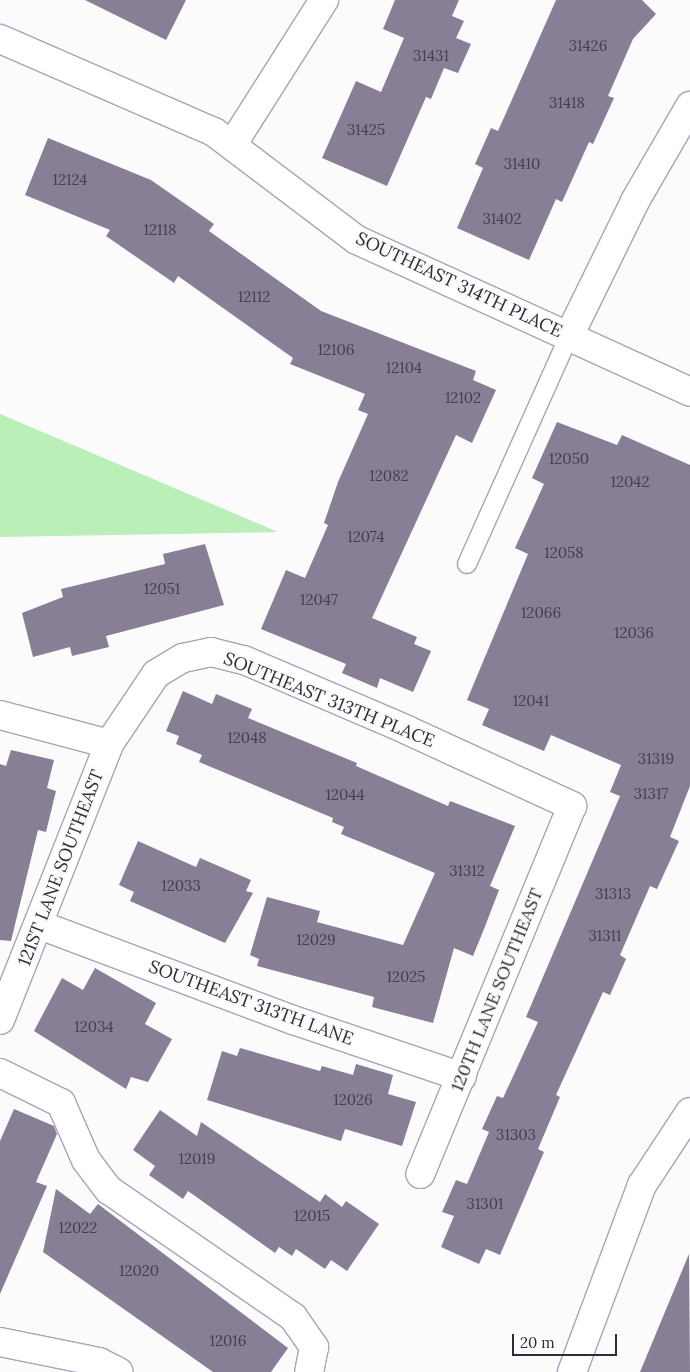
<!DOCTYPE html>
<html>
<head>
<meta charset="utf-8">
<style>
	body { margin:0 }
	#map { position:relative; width:690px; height:1372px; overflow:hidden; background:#fbfbfb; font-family:Lora,serif }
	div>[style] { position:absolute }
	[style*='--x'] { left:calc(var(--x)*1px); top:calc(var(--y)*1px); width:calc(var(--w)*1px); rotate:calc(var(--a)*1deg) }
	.green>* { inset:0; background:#bbefb8 }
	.building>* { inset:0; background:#887e96 }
	.roads { filter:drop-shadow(1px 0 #a7a3be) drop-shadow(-1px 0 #a7a3be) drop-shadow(0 1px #a7a3be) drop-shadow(0 -1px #a7a3be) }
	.service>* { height:18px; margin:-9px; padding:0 9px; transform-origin:9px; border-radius:9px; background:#fff }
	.minor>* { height:28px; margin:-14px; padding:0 14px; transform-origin:14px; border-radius:14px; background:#fff }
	span { translate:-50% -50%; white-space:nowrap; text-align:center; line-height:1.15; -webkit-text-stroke:4.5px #fbfbfb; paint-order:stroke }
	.number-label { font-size:15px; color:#44414f }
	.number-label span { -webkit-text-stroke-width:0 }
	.street-label { font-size:18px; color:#2e2d37 }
	.scale { position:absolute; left:512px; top:1334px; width:105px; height:22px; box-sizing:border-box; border:2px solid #2e2d37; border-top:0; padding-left:6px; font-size:15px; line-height:18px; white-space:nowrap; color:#2e2d37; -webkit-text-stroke:4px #fbfbfb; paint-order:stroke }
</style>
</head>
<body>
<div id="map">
	<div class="green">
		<i style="clip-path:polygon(0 414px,278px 532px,0 537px)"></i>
	</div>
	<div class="building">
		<i style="clip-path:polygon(85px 0,186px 0,166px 40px)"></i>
		<i style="clip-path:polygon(395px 0,459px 0,452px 16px,464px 21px,456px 38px,471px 44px,458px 73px,444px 68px,431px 99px,426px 97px,387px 186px,322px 158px,356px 81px,381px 92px,404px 38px,383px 29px)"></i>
		<i style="clip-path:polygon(556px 0,642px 0,656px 14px,633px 39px,608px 96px,614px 98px,593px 144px,589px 142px,562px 202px,556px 199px,529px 260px,457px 228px,483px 168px,475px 164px,491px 128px,498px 131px)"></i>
		<i style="clip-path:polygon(48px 138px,151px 180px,214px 224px,209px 231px,321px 311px,476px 371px,473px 380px,496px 390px,472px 443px,456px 435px,372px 618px,417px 637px,414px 644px,431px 651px,413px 692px,380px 678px,377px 688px,342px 673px,346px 664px,261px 629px,286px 570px,305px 578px,328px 525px,324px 523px,338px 482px,368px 414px,358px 410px,365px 394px,290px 364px,293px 358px,178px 276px,174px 283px,106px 236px,110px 230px,25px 195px)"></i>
		<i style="clip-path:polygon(557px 422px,617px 445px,622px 435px,690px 465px,690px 786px,670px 837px,679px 841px,657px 889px,650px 886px,620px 955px,626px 959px,610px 995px,603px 992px,556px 1095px,560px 1097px,538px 1149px,544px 1152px,500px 1255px,486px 1249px,479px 1264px,441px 1247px,454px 1216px,442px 1212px,456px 1180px,467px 1184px,489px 1132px,482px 1129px,497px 1096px,503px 1098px,538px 1022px,526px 1017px,620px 796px,610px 792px,621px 765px,551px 735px,544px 751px,482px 725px,489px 709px,467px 700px,528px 554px,515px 548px,544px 484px,532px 478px)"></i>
		<i style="clip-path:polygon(205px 544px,224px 605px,106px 636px,109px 647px,72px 656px,70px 647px,33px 657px,22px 613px,63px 597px,61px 589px,165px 564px,163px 554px)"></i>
		<i style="clip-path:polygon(183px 691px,212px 704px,216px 694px,252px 709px,248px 718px,357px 763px,356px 766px,448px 806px,450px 801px,515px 826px,490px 886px,499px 890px,484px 929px,473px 956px,454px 948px,433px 1023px,372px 1007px,374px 997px,257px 966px,259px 959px,250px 955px,267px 897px,320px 911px,317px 922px,403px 945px,435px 873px,341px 834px,344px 827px,332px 822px,333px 818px,199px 762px,202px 755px,176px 744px,179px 736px,166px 731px)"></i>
		<i style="clip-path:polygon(11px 750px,54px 760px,47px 788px,56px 791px,46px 832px,38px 830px,11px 941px,0 940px,0 764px,6px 766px)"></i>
		<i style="clip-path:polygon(138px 841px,196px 867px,200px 858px,251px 880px,246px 891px,253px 893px,225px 943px,130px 901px,134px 892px,119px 885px)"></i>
		<i style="clip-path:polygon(95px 968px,156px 1003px,145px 1024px,172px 1039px,148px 1082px,131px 1077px,126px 1089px,34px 1031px,62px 978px,83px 990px)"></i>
		<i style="clip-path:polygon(240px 1048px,320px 1071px,322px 1066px,353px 1075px,356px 1064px,393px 1075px,388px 1094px,416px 1102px,402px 1146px,345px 1129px,341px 1141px,207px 1100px,222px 1051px,237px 1056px)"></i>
		<i style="clip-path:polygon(14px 1109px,54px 1126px,57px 1134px,36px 1182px,47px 1186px,0 1294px,0 1141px)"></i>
		<i style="clip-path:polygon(160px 1110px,197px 1136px,201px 1122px,320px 1202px,325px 1194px,342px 1207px,346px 1201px,379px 1224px,347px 1271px,331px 1260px,325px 1269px,296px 1249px,292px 1256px,279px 1247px,275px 1253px,188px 1191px,183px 1199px,149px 1175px,155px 1166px,133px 1150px)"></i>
		<i style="clip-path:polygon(56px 1189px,90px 1214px,98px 1204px,288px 1348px,271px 1372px,213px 1372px,43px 1252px)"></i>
		<i style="clip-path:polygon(689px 1254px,690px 1372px,640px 1372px)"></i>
	</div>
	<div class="roads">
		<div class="service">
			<i style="--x:467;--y:564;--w:250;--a:-65.9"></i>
		</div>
		<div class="minor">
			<i style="--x:0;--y:39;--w:233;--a:23.5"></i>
			<i style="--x:214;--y:132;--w:179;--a:37.1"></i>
			<i style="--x:357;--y:240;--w:366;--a:24.5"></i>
			<i style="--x:232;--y:145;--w:172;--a:-57.6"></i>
			<i style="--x:569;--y:336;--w:150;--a:-63.9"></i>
			<i style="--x:635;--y:201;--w:110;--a:-59.9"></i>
			<i style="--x:0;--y:715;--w:113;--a:14.9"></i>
			<i style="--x:109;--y:744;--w:84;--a:-56.1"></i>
			<i style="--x:156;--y:674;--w:31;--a:-31"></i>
			<i style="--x:183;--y:658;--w:29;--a:-12"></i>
			<i style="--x:211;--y:652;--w:34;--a:14"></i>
			<i style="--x:244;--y:660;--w:177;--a:23.2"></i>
			<i style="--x:407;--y:730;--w:182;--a:24.7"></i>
			<i style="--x:572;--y:806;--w:398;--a:112.4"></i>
			<i style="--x:40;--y:925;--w:270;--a:20.6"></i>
			<i style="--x:293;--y:1020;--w:178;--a:18.6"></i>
			<i style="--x:0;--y:1020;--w:297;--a:-68.4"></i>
			<i style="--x:0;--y:1073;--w:68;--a:26.2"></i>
			<i style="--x:61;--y:1103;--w:62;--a:66.3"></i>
			<i style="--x:86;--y:1160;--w:38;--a:53"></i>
			<i style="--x:109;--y:1190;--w:224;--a:34.6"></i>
			<i style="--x:293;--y:1317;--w:37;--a:55"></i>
			<i style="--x:314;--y:1347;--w:25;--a:101"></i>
			<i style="--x:0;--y:1342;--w:101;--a:11.4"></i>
			<i style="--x:99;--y:1362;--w:22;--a:27"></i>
			<i style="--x:572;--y:1372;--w:200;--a:-69.5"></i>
			<i style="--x:642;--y:1185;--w:87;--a:-56.7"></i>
		</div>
	</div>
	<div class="number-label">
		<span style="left:588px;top:46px">31426</span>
		<span style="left:431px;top:56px">31431</span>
		<span style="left:567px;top:103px">31418</span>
		<span style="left:366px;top:130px">31425</span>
		<span style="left:522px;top:164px">31410</span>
		<span style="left:70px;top:180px">12124</span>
		<span style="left:502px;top:219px">31402</span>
		<span style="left:160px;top:230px">12118</span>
		<span style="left:254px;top:297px">12112</span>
		<span style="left:336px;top:350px">12106</span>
		<span style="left:404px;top:368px">12104</span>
		<span style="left:463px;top:398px">12102</span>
		<span style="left:569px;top:459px">12050</span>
		<span style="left:389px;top:476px">12082</span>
		<span style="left:630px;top:482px">12042</span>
		<span style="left:366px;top:537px">12074</span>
		<span style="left:564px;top:553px">12058</span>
		<span style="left:162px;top:589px">12051</span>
		<span style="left:319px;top:600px">12047</span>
		<span style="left:541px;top:613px">12066</span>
		<span style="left:634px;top:633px">12036</span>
		<span style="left:531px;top:701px">12041</span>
		<span style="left:247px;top:738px">12048</span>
		<span style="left:656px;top:759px">31319</span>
		<span style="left:651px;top:794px">31317</span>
		<span style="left:345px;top:795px">12044</span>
		<span style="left:467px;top:871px">31312</span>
		<span style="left:181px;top:886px">12033</span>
		<span style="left:613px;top:894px">31313</span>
		<span style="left:605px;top:936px">31311</span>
		<span style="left:316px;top:940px">12029</span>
		<span style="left:406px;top:977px">12025</span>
		<span style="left:94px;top:1027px">12034</span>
		<span style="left:353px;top:1100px">12026</span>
		<span style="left:516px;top:1135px">31303</span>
		<span style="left:197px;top:1159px">12019</span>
		<span style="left:485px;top:1204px">31301</span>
		<span style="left:312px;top:1216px">12015</span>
		<span style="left:78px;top:1228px">12022</span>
		<span style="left:139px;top:1271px">12020</span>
		<span style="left:228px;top:1341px">12016</span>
	</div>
	<div class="street-label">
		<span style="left:459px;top:285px;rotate:25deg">SOUTHEAST 314TH PLACE</span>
		<span style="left:329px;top:700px;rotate:22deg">SOUTHEAST 313TH PLACE</span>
		<span style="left:61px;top:868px;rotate:-69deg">121ST LANE SOUTHEAST</span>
		<span style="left:497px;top:990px;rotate:-68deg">120TH LANE SOUTHEAST</span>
		<span style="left:251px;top:1003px;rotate:20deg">SOUTHEAST 313TH LANE</span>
	</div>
	<div class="scale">20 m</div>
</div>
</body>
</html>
